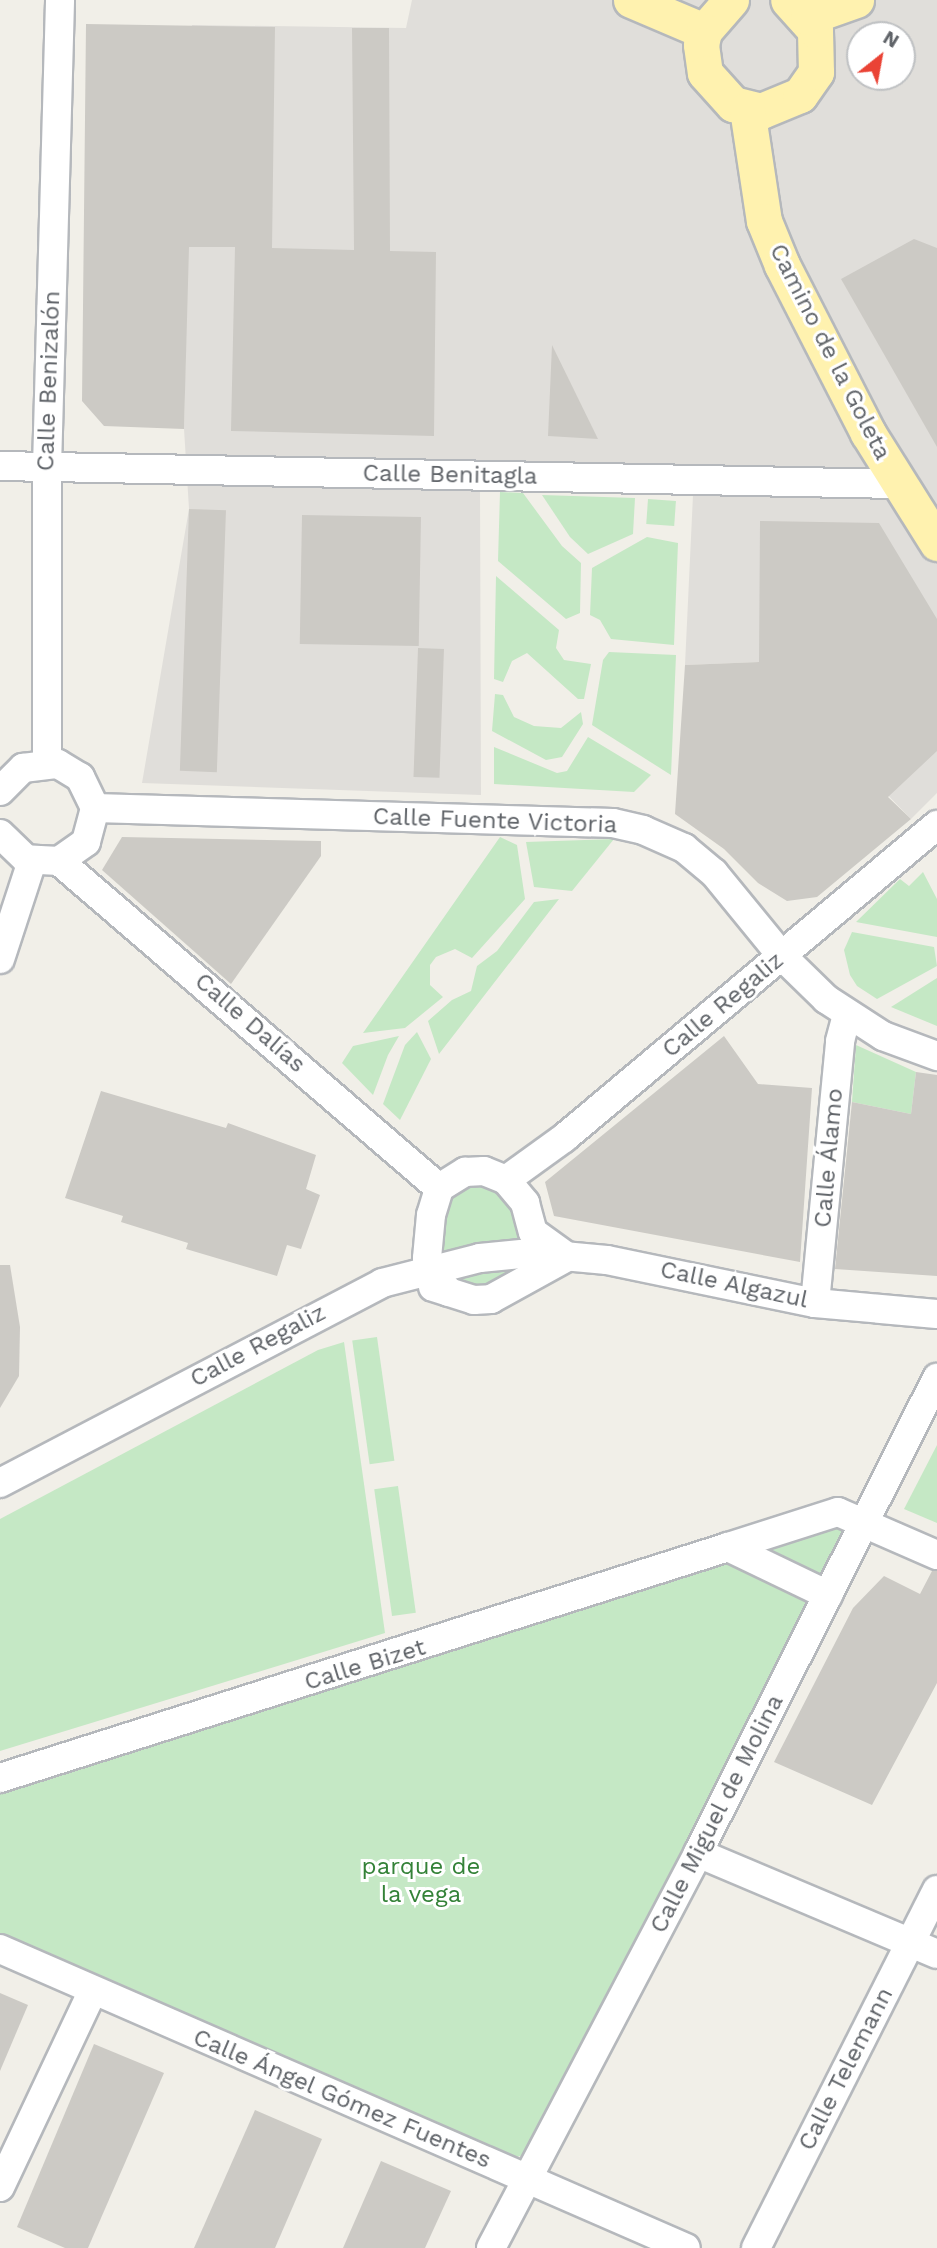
<!DOCTYPE html>
<html>
<head>
<meta charset="utf-8">
<style>
	body { margin:0 }
	#map { position:relative; width:937px; height:2248px; overflow:hidden; background:#f1efe8; font-family:"Work Sans",sans-serif }
	div>[style] { position:absolute }
	[style*='--x'] { left:calc(var(--x)*1px); top:calc(var(--y)*1px); width:calc(var(--w)*1px); rotate:calc(var(--a)*1deg) }
	.industrial>* { inset:0; background:#e0deda }
	.green>* { inset:0; background:#c5e8c5; transform-origin:0 0 }
	.building>* { inset:0; background:#cccac5; transform-origin:0 0 }
	.roads { filter:drop-shadow(2px 0 #b5b8bc) drop-shadow(-2px 0 #b5b8bc) drop-shadow(0 2px #b5b8bc) drop-shadow(0 -2px #b5b8bc) }
	.minor>* { height:28px; margin:-14px; padding:0 14px; transform-origin:14px; border-radius:14px; background:#fff }
	.major>* { height:35px; margin:-17.5px; padding:0 17.5px; transform-origin:17.5px; border-radius:17.5px; background:#fff2af }
	span { translate:-50% -50%; white-space:nowrap; text-align:center; line-height:1.15; -webkit-text-stroke:6px #fff; paint-order:stroke }
	.street-label { font-size:24px; color:#5f6368 }
	.park-label { font-size:24px; color:#348238 }
	.north { position:absolute; left:846px; top:21px; width:70px; height:70px; box-sizing:border-box; background:#fff; border:2px solid #bfc1c3; border-radius:50%; rotate:31deg; font-size:19px; font-weight:700; line-height:28px; text-align:center; color:#5f6368 }
	.north::after { content:''; display:block; margin:auto; width:24px; height:32px; background:#ea4335; clip-path:polygon(50% 0,100% 100%,50% 72%,0 100%) }
</style>
</head>
<body>
<div id="map">
	<div class="industrial">
		<i style="clip-path:polygon(evenodd,412px 0,937px 0,937px 793px,911px 819px,759px 662px,685px 665px,693px 495px,480px 488px,481px 795px,142px 783px,189px 509px,184px 429px,192px 25px,406px 28px,412px 0,860px 35px,902px 35px,902px 77px,860px 77px,860px 35px)"></i>
	</div>
	<div class="green">
		<i style="clip-path:polygon(500px 492px,523px 493px,562px 546px,581px 563px,580px 613px,566px 619px,498px 561px)"></i>
		<i style="clip-path:polygon(542px 495px,635px 498px,633px 534px,588px 554px,570px 537px)"></i>
		<i style="left:648px;top:499px;width:28px;height:25px;rotate:4deg"></i>
		<i style="clip-path:polygon(647px 537px,678px 543px,674px 645px,611px 639px,600px 620px,590px 615px,592px 568px)"></i>
		<i style="clip-path:polygon(496px 576px,559px 630px,556px 648px,564px 660px,591px 664px,584px 699px,578px 699px,527px 653px,512px 661px,503px 682px,494px 679px)"></i>
		<i style="clip-path:polygon(609px 652px,676px 655px,671px 775px,592px 725px,603px 660px)"></i>
		<i style="clip-path:polygon(495px 694px,503px 695px,514px 717px,534px 726px,561px 728px,581px 712px,583px 724px,562px 757px,546px 760px,492px 731px)"></i>
		<i style="clip-path:polygon(588px 737px,651px 775px,634px 792px,494px 784px,494px 747px,557px 773px,567px 771px)"></i>
		<i style="clip-path:polygon(500px 837px,517px 845px,525px 899px,472px 958px,455px 949px,436px 957px,430px 965px,430px 985px,443px 997px,405px 1028px,363px 1033px)"></i>
		<i style="clip-path:polygon(614px 839px,572px 891px,534px 887px,526px 842px)"></i>
		<i style="clip-path:polygon(923px 872px,937px 899px,937px 937px,856px 922px,900px 879px,909px 886px)"></i>
		<i style="clip-path:polygon(559px 899px,439px 1054px,428px 1021px,452px 1000px,471px 991px,477px 966px,497px 951px,534px 902px)"></i>
		<i style="clip-path:polygon(852px 932px,934px 947px,937px 966px,877px 999px,857px 986px,850px 975px,844px 950px)"></i>
		<i style="clip-path:polygon(937px 978px,937px 1026px,891px 1007px)"></i>
		<i style="clip-path:polygon(417px 1032px,431px 1059px,400px 1120px,383px 1104px,405px 1045px)"></i>
		<i style="clip-path:polygon(399px 1036px,388px 1055px,373px 1095px,342px 1063px,353px 1046px)"></i>
		<i style="clip-path:polygon(856px 1045px,916px 1072px,911px 1114px,852px 1102px)"></i>
		<i style="clip-path:polygon(472px 1183px,495px 1186px,513px 1207px,522px 1238px,516px 1243px,441px 1254px,440px 1222px,451px 1195px)"></i>
		<i style="clip-path:polygon(513px 1269px,488px 1290px,448px 1278px,477px 1272px)"></i>
		<i style="left:377px;top:1337px;width:125px;height:25px;rotate:82deg"></i>
		<i style="clip-path:polygon(344px 1342px,385px 1633px,0 1751px,0 1519px,318px 1350px)"></i>
		<i style="clip-path:polygon(937px 1445px,937px 1523px,904px 1509px)"></i>
		<i style="left:398px;top:1486px;width:128px;height:24px;rotate:82deg"></i>
		<i style="clip-path:polygon(840px 1518px,848px 1535px,523px 2155px,514px 2158px,0 1937px,0 1788px)"></i>
	</div>
	<div class="building">
		<i style="clip-path:polygon(86px 24px,275px 27px,272px 248px,354px 250px,352px 28px,389px 28px,390px 251px,436px 252px,434px 436px,231px 431px,235px 247px,189px 247px,184px 429px,104px 426px,82px 401px)"></i>
		<i style="clip-path:polygon(914px 239px,937px 248px,937px 447px,841px 279px)"></i>
		<i style="clip-path:polygon(552px 345px,598px 439px,548px 436px)"></i>
		<i style="left:189px;top:509px;width:37px;height:262px;rotate:2deg"></i>
		<i style="left:302px;top:515px;width:119px;height:129px;rotate:1deg"></i>
		<i style="clip-path:polygon(760px 521px,879px 523px,937px 619px,937px 751px,888px 797px,911px 819px,817px 897px,787px 901px,758px 883px,724px 849px,675px 814px,685px 665px,759px 662px)"></i>
		<i style="left:418px;top:648px;width:26px;height:129px;rotate:2deg"></i>
		<i style="clip-path:polygon(122px 837px,321px 841px,321px 856px,231px 984px,102px 870px)"></i>
		<i style="clip-path:polygon(724px 1036px,758px 1084px,812px 1088px,800px 1262px,554px 1216px,545px 1182px)"></i>
		<i style="clip-path:polygon(916px 1072px,937px 1075px,937px 1276px,835px 1269px,852px 1102px,911px 1114px)"></i>
		<i style="clip-path:polygon(101px 1091px,226px 1128px,228px 1123px,316px 1155px,306px 1189px,320px 1195px,301px 1249px,287px 1245px,277px 1276px,186px 1249px,188px 1243px,121px 1222px,123px 1216px,65px 1198px)"></i>
		<i style="clip-path:polygon(0 1265px,10px 1265px,20px 1327px,19px 1376px,0 1408px)"></i>
		<i style="clip-path:polygon(932px 1571px,937px 1571px,937px 1683px,872px 1805px,774px 1762px,853px 1608px,884px 1576px,920px 1594px)"></i>
		<i style="clip-path:polygon(0 1993px,28px 2005px,0 2071px)"></i>
		<i style="clip-path:polygon(94px 2044px,164px 2073px,88px 2248px,65px 2248px,17px 2227px)"></i>
		<i style="clip-path:polygon(255px 2110px,322px 2139px,275px 2248px,194px 2248px)"></i>
		<i style="clip-path:polygon(381px 2161px,451px 2191px,425px 2248px,343px 2248px)"></i>
	</div>
	<div class="roads">
		<div class="minor">
			<i style="--x:0;--y:466;--w:899;--a:1.15"></i>
			<i style="--x:47;--y:763;--w:296;--a:-90"></i>
			<i style="--x:47;--y:467;--w:467;--a:-88.4"></i>
			<i style="--x:0;--y:791;--w:33;--a:-45"></i>
			<i style="--x:23;--y:768;--w:35;--a:-7"></i>
			<i style="--x:58;--y:764;--w:26;--a:31"></i>
			<i style="--x:80;--y:777;--w:34;--a:64"></i>
			<i style="--x:95;--y:808;--w:35;--a:105"></i>
			<i style="--x:86;--y:842;--w:33;--a:145"></i>
			<i style="--x:59;--y:861;--w:33;--a:-177"></i>
			<i style="--x:26;--y:859;--w:36;--a:-136"></i>
			<i style="--x:95;--y:808;--w:518;--a:1.66"></i>
			<i style="--x:613;--y:823;--w:31;--a:13"></i>
			<i style="--x:643;--y:830;--w:45;--a:23.7"></i>
			<i style="--x:684;--y:848;--w:39;--a:40"></i>
			<i style="--x:714;--y:873;--w:107;--a:50.7"></i>
			<i style="--x:782;--y:956;--w:62;--a:44.3"></i>
			<i style="--x:826;--y:999;--w:68;--a:33"></i>
			<i style="--x:883;--y:1036;--w:58;--a:20.3"></i>
			<i style="--x:59;--y:861;--w:501;--a:40.71"></i>
			<i style="--x:0;--y:959;--w:103;--a:-71.9"></i>
			<i style="--x:506;--y:1180;--w:72;--a:-35.9"></i>
			<i style="--x:564;--y:1138;--w:487;--a:-40"></i>
			<i style="--x:433;--y:1287;--w:43;--a:17.6"></i>
			<i style="--x:474;--y:1300;--w:17;--a:-3"></i>
			<i style="--x:491;--y:1299;--w:87;--a:-28.9"></i>
			<i style="--x:449;--y:1292;--w:30;--a:-131"></i>
			<i style="--x:429;--y:1269;--w:11;--a:-100"></i>
			<i style="--x:427;--y:1258;--w:43;--a:-84.7"></i>
			<i style="--x:431;--y:1215;--w:28;--a:-73"></i>
			<i style="--x:439;--y:1188;--w:31;--a:-32"></i>
			<i style="--x:465;--y:1172;--w:19;--a:-3"></i>
			<i style="--x:484;--y:1171;--w:24;--a:22"></i>
			<i style="--x:506;--y:1180;--w:30;--a:50"></i>
			<i style="--x:525;--y:1203;--w:30;--a:75"></i>
			<i style="--x:533;--y:1232;--w:39;--a:36"></i>
			<i style="--x:815;--y:1303;--w:263;--a:-84.5"></i>
			<i style="--x:840;--y:1041;--w:27;--a:-75"></i>
			<i style="--x:0;--y:1483;--w:431;--a:-27.6"></i>
			<i style="--x:382;--y:1283;--w:101;--a:-14.3"></i>
			<i style="--x:480;--y:1258;--w:51;--a:-5.6"></i>
			<i style="--x:531;--y:1253;--w:76;--a:5.3"></i>
			<i style="--x:607;--y:1260;--w:212;--a:11.7"></i>
			<i style="--x:815;--y:1303;--w:122;--a:5.2"></i>
			<i style="--x:728;--y:1547;--w:115;--a:-17.7"></i>
			<i style="--x:838;--y:1512;--w:108;--a:23.5"></i>
			<i style="--x:0;--y:1778;--w:764;--a:-17.6"></i>
			<i style="--x:728;--y:1547;--w:111;--a:25.6"></i>
			<i style="--x:698;--y:1853;--w:259;--a:22.9"></i>
			<i style="--x:0;--y:1949;--w:748;--a:23.55"></i>
			<i style="--x:0;--y:2187;--w:216;--a:-64.7"></i>
			<i style="--x:491;--y:2248;--w:446;--a:-62.3"></i>
			<i style="--x:698;--y:1853;--w:532;--a:-63.29"></i>
			<i style="--x:756;--y:2248;--w:401;--a:-63.2"></i>
		</div>
		<div class="major">
			<i style="--x:631;--y:0;--w:79;--a:23"></i>
			<i style="--x:731;--y:0;--w:41;--a:131.1"></i>
			<i style="--x:704;--y:31;--w:14;--a:102"></i>
			<i style="--x:701;--y:45;--w:28;--a:82"></i>
			<i style="--x:705;--y:73;--w:42;--a:47.9"></i>
			<i style="--x:733;--y:104;--w:29;--a:14"></i>
			<i style="--x:761;--y:111;--w:42;--a:-22.3"></i>
			<i style="--x:800;--y:95;--w:28;--a:-55"></i>
			<i style="--x:816;--y:72;--w:42;--a:-91.4"></i>
			<i style="--x:815;--y:30;--w:40;--a:-132"></i>
			<i style="--x:808;--y:17;--w:51;--a:-19.5"></i>
			<i style="--x:747;--y:109;--w:113;--a:81.4"></i>
			<i style="--x:764;--y:221;--w:48;--a:67.8"></i>
			<i style="--x:782;--y:265;--w:189;--a:62.9"></i>
			<i style="--x:868;--y:433;--w:130;--a:57.9"></i>
		</div>
	</div>
	<div class="street-label">
		<span style="left:830px;top:352px;rotate:63deg">Camino de la Goleta</span>
		<span style="left:49px;top:381px;rotate:-88deg">Calle Benizalón</span>
		<span style="left:450px;top:475px;rotate:1deg">Calle Benitagla</span>
		<span style="left:495px;top:821px;rotate:2deg">Calle Fuente Victoria</span>
		<span style="left:723px;top:1005px;rotate:-40deg">Calle Regaliz</span>
		<span style="left:250px;top:1023px;rotate:41deg">Calle Dalías</span>
		<span style="left:829px;top:1158px;rotate:-85deg">Calle Álamo</span>
		<span style="left:734px;top:1285px;rotate:12deg">Calle Algazul</span>
		<span style="left:258px;top:1346px;rotate:-28deg">Calle Regaliz</span>
		<span style="left:365px;top:1665px;rotate:-17deg">Calle Bizet</span>
		<span style="left:717px;top:1814px;rotate:-63deg">Calle Miguel de Molina</span>
		<span style="left:846px;top:2069px;rotate:-63deg">Calle Telemann</span>
		<span style="left:342px;top:2099px;rotate:23deg">Calle Ángel Gómez Fuentes</span>
	</div>
	<div class="park-label">
		<span style="left:421px;top:1881px">parque de<br>la vega</span>
	</div>
	<div class="north">N</div>
</div>
</body>
</html>
